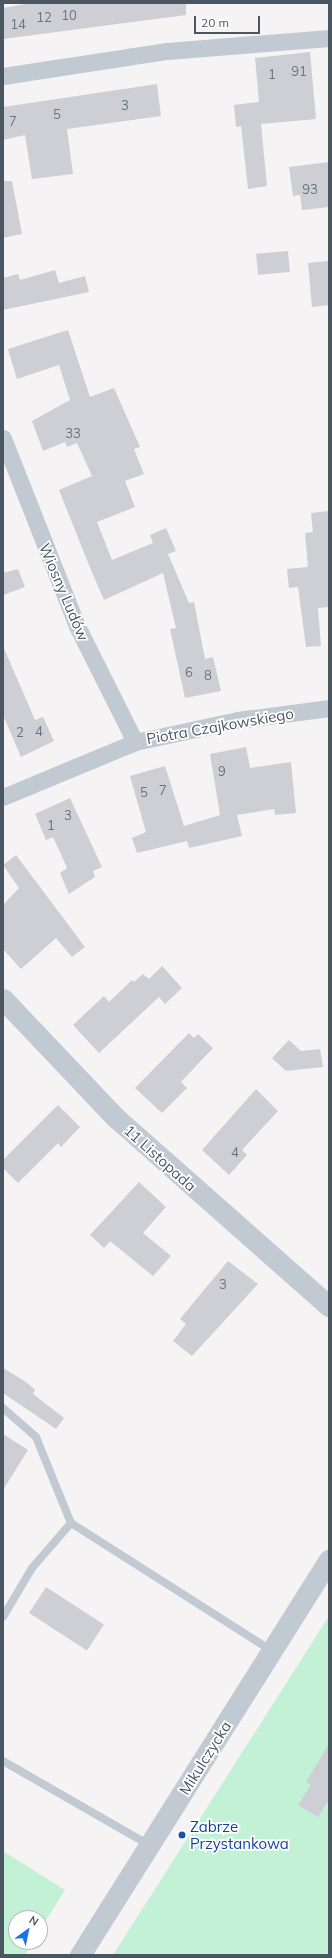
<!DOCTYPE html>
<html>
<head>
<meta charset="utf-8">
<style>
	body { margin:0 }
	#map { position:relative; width:332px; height:1958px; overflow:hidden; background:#f5f3f3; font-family:Mulish,sans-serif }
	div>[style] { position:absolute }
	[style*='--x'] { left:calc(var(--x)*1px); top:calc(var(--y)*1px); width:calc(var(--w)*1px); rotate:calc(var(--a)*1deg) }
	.green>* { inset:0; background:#c3f1d5 }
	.building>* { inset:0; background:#cdcfd5; transform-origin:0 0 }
	.service>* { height:8px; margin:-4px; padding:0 4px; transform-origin:4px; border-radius:4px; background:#c1cad2 }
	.minor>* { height:17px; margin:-8.5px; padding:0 8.5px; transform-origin:8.5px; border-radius:8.5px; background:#c1cad2 }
	.tertiary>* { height:21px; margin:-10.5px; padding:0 10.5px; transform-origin:10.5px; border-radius:10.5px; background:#c1cad2 }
	.dots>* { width:11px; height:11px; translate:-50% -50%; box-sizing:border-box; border:2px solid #fff; border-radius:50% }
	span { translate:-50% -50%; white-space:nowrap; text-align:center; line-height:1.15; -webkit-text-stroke:3.5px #fff; paint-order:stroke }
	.number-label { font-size:13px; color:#6b747e }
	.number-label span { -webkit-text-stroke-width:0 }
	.street-label { font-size:15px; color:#4a5661 }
	.transit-label { font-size:15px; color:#164399 }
	.left { translate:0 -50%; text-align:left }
	.frame { position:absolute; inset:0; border:4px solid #4a5661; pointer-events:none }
	.north { position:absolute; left:8px; top:1910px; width:40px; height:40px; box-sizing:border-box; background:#fff; border:1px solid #b7bbc0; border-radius:50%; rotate:33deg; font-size:11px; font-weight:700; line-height:16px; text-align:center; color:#4a5661 }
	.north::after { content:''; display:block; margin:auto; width:14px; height:18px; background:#1a73e8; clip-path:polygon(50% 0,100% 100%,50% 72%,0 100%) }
	.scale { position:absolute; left:194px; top:16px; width:66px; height:18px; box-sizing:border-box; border:2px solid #4a5661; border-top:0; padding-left:5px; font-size:12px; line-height:14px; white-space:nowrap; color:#4a5661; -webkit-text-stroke:3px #fff; paint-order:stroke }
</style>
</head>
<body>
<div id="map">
	<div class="green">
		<i style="clip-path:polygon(329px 1616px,329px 1955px,113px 1955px)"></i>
		<i style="clip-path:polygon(3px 1851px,65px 1890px,40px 1930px,40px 1918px,16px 1918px,16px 1942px,33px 1942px,25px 1955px,3px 1955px)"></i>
	</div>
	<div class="building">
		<i style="clip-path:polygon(30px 3px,186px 3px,186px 15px,3px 39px,3px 8px)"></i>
		<i style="clip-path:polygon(310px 52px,316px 119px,261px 124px,267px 186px,248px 189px,241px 126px,236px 127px,234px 105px,259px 102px,255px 58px)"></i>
		<i style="clip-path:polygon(157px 84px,161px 116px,67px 129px,73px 174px,32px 179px,25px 135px,3px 140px,3px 107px)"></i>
		<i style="clip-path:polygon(329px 162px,329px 207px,302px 210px,300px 195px,293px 196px,289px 167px)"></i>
		<i style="clip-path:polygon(3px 181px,12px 181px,22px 234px,3px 238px)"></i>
		<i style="left:288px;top:251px;width:21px;height:32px;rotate:85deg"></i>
		<i style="clip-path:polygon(329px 261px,329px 305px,312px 307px,308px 263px)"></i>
		<i style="clip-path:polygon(55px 270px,59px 283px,85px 276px,89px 292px,3px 310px,3px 278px,18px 274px,20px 280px)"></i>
		<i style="clip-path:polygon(68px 330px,90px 397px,114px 388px,140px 447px,134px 449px,144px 474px,125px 481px,135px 507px,97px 522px,112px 560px,153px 543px,150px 535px,166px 528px,176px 551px,168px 554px,189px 603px,194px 602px,205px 659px,213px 657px,221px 691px,185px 698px,170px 629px,176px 628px,163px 573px,104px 600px,91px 570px,59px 490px,92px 476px,77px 443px,67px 447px,65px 442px,43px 451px,32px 421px,70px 400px,59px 365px,17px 379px,8px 349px)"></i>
		<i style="clip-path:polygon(329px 511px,329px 607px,318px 608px,321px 646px,306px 647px,298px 587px,289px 588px,287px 569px,308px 567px,305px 533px,313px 532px,311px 513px)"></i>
		<i style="clip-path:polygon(18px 569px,25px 587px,3px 595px,3px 573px)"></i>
		<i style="clip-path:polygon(3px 646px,35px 720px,43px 717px,54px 741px,21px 757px,3px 715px)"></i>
		<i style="clip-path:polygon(246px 747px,250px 768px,291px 762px,296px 813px,275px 815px,274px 809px,237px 815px,242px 836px,189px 848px,187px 841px,137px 853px,132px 838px,146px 832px,130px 776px,165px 766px,184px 826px,220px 815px,210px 754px)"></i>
		<i style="clip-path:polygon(70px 798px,102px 867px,93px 871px,95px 877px,69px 894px,60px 873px,67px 868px,60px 852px,53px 837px,46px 840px,35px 814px)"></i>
		<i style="clip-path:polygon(16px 855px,85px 947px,72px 957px,56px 938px,21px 969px,3px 949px,3px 905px,19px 888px,3px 865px)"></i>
		<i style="clip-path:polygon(162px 966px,182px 988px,165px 1004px,159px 997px,99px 1053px,73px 1025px,104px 996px,109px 1002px,132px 980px,134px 982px,143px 974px,149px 979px)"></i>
		<i style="clip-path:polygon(189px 1033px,194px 1038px,198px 1034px,213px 1048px,181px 1082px,187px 1088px,162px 1113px,135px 1088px)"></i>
		<i style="clip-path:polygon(289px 1040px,301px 1051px,320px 1049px,323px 1067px,286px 1071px,272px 1058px)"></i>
		<i style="clip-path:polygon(256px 1089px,278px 1111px,242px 1150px,247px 1155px,229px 1175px,202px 1150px)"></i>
		<i style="clip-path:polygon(58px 1105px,80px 1127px,61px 1147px,58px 1143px,18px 1183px,3px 1168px,3px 1160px)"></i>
		<i style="clip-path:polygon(139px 1182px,166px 1207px,143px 1233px,171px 1256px,153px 1276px,110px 1241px,104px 1248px,90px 1235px)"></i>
		<i style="clip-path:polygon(228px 1261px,258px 1284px,192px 1356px,173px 1341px,186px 1324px,180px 1319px)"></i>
		<i style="clip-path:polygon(3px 1368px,26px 1382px,35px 1390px,33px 1394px,64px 1418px,56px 1429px,3px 1393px)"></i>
		<i style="clip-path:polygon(3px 1434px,28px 1450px,3px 1490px)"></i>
		<i style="left:46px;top:1587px;width:69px;height:31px;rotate:33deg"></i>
		<i style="clip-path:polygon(329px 1744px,329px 1800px,318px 1817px,298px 1805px,311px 1785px,306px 1782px)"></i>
	</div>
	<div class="service">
		<i style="--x:3;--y:1408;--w:44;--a:41.3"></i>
		<i style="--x:36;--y:1437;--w:93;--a:67.9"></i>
		<i style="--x:71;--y:1523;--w:238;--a:32.5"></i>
		<i style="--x:3;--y:1617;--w:57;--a:-59.4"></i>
		<i style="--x:32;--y:1568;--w:60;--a:-49.1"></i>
		<i style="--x:3;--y:1761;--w:168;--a:29.9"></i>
	</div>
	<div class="minor">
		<i style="--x:3;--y:76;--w:166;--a:-8.7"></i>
		<i style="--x:167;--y:51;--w:163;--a:-4.6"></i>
		<i style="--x:3;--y:438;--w:204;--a:68.5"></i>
		<i style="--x:78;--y:628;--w:127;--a:63.4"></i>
		<i style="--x:3;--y:797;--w:143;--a:-22.6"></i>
		<i style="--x:135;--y:742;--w:105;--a:-12.1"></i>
		<i style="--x:238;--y:720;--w:92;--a:-7.5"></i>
	</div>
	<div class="tertiary">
		<i style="--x:3;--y:999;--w:163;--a:46.5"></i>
		<i style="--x:115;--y:1117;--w:286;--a:41.5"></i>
		<i style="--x:80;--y:1955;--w:467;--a:-57.8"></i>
	</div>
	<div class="dots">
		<i style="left:182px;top:1835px;background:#1a4fb4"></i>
	</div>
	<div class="number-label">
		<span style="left:69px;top:15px">10</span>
		<span style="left:44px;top:17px">12</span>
		<span style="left:18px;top:24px">14</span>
		<span style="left:299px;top:71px">91</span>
		<span style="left:272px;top:74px">1</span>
		<span style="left:125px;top:105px">3</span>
		<span style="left:57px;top:114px">5</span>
		<span style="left:13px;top:121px">7</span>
		<span style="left:310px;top:189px">93</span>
		<span style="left:73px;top:433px">33</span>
		<span style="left:189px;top:672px">6</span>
		<span style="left:208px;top:675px">8</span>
		<span style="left:39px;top:731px">4</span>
		<span style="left:20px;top:732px">2</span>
		<span style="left:222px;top:771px">9</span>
		<span style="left:163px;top:790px">7</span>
		<span style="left:144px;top:792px">5</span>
		<span style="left:68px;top:815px">3</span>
		<span style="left:51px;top:825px">1</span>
		<span style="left:235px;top:1152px">4</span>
		<span style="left:223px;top:1284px">3</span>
	</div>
	<div class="street-label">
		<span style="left:64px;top:592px;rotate:67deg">Wiosny Ludów</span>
		<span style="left:220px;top:726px;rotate:-10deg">Piotra Czajkowskiego</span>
		<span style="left:160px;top:1158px;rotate:42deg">11 Listopada</span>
		<span style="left:205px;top:1758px;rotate:-58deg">Mikulczycka</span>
	</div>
	<div class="transit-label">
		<span class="left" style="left:190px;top:1835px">Zabrze<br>Przystankowa</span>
	</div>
	<div class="frame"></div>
	<div class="north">N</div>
	<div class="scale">20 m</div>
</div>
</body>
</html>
